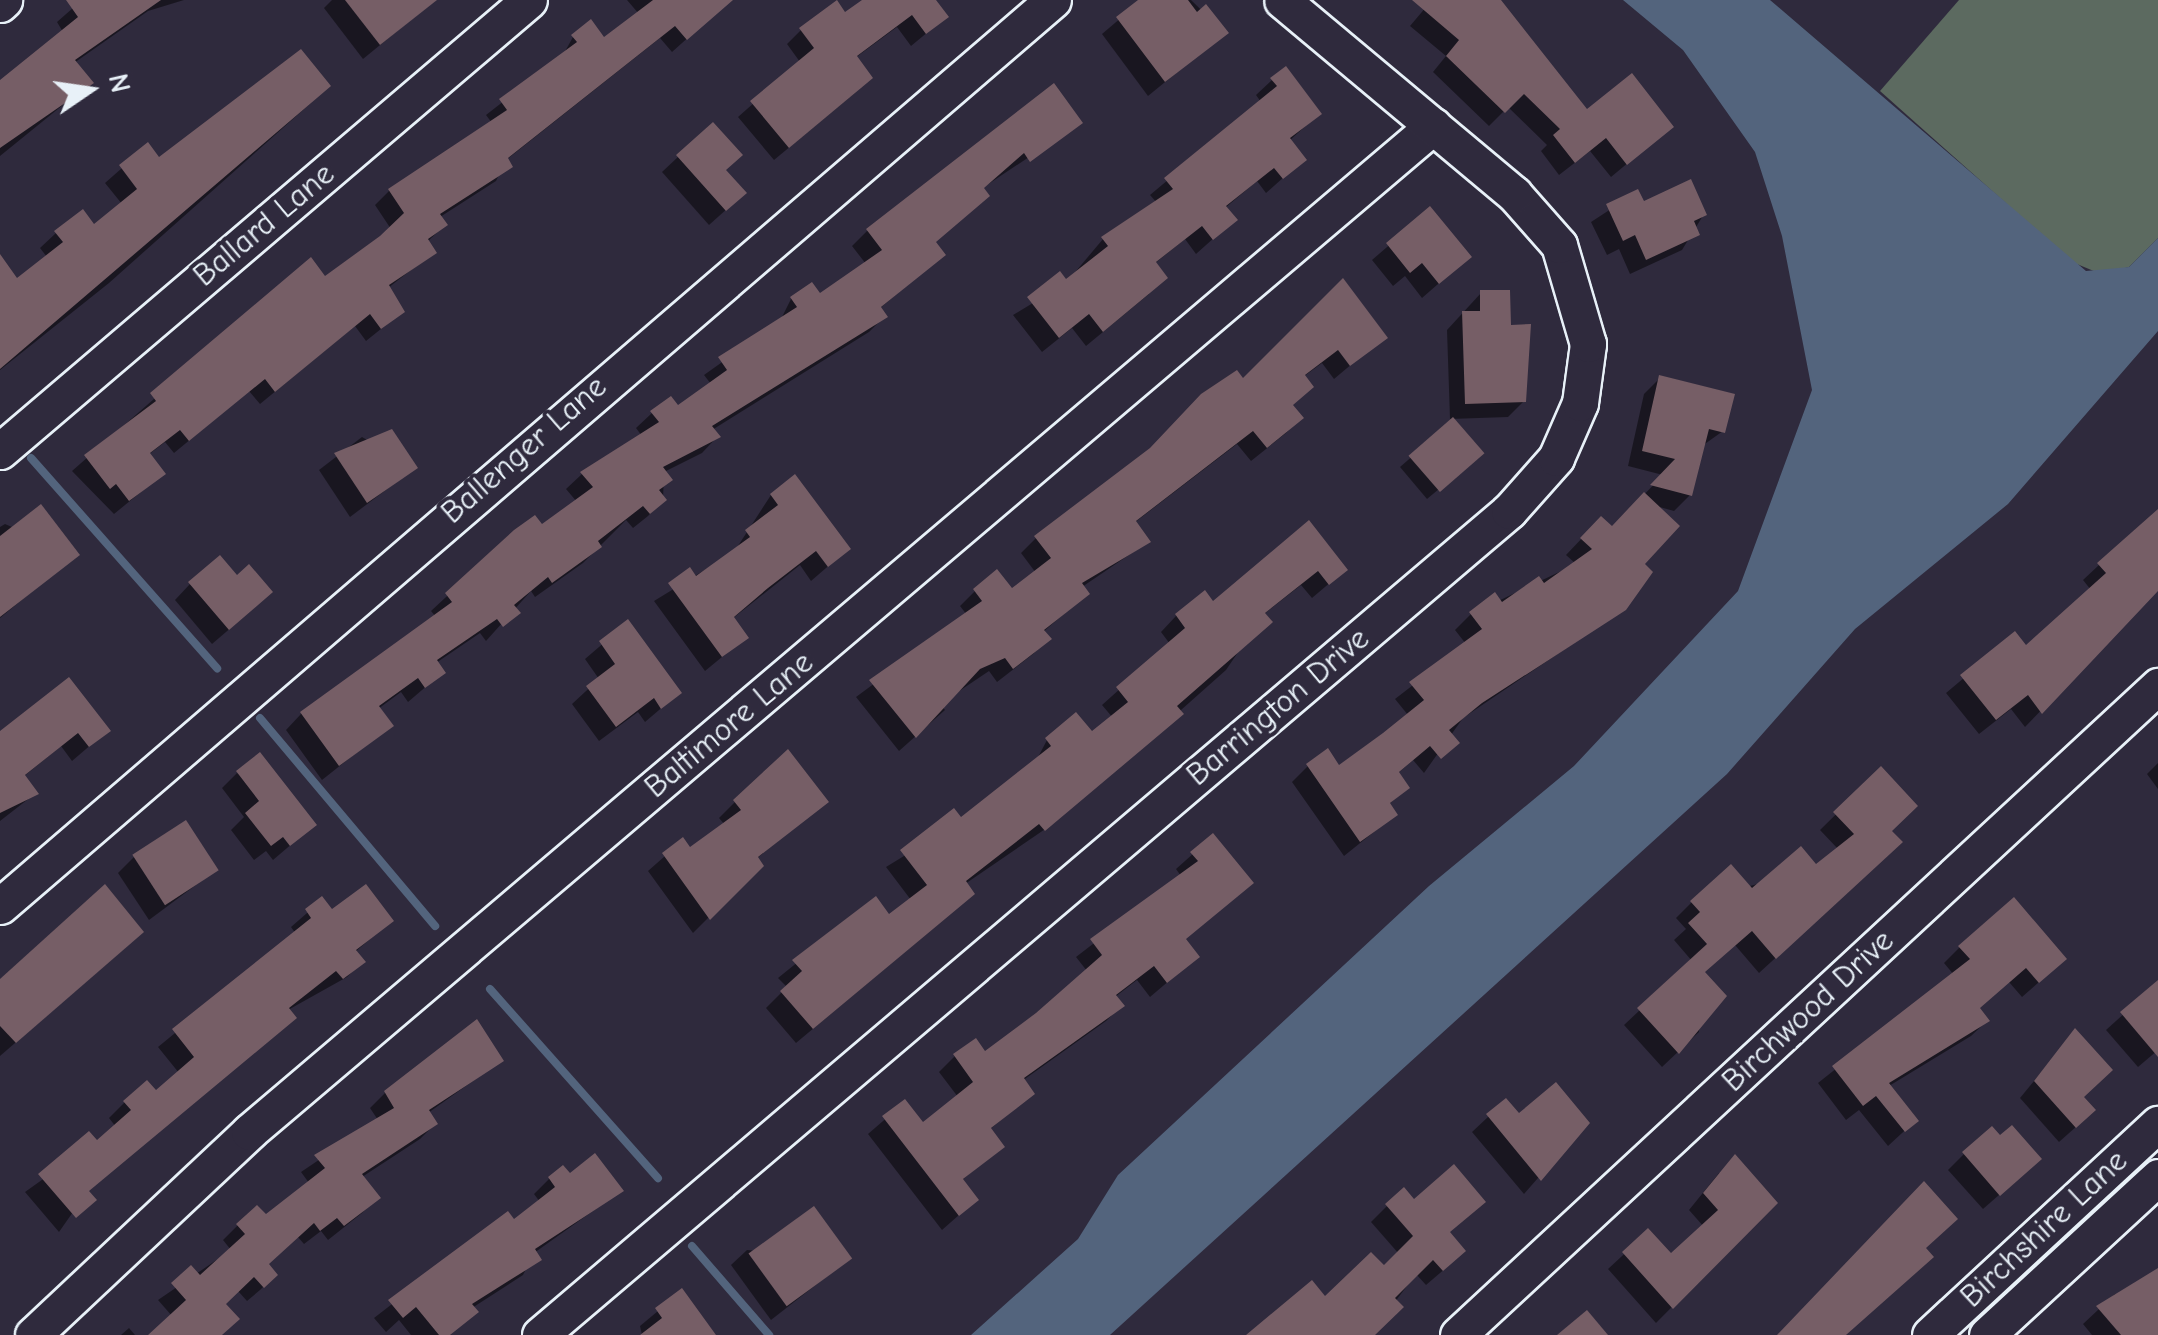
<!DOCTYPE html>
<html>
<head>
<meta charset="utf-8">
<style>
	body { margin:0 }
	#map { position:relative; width:2158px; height:1335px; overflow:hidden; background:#2f2a3d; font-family:"Comic Neue",sans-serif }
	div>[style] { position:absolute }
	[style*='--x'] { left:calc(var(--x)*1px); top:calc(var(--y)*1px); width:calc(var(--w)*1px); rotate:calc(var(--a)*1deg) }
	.green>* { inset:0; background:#5c6a60 }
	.water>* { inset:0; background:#53647d }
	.shadow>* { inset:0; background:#0007 }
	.stream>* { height:8px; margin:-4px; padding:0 4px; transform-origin:4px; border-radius:4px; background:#53647d }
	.building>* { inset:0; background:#765e66; transform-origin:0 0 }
	.roads { filter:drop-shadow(2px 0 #e8f1f8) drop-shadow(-2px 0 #e8f1f8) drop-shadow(0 2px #e8f1f8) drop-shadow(0 -2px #e8f1f8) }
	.minor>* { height:35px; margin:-17.5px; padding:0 17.5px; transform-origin:17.5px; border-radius:17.5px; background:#2f2a3d }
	span { translate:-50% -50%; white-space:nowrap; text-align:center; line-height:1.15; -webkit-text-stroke:8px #2f2a3d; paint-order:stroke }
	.street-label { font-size:32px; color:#e8f1f8 }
	.north { position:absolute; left:40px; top:40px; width:100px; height:100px; -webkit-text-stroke:8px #2f2a3d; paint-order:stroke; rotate:77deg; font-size:28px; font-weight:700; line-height:40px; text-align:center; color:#e8f1f8 }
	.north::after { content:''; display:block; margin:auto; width:35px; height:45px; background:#e8f1f8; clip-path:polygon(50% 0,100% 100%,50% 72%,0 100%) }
</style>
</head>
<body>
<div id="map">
	<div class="green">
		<i style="clip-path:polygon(1959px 0,2158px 0,2158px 238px,2129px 267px,2101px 274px,2072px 262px,1880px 91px)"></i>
	</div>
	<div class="water">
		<i style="clip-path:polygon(1623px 0,1770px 0,2086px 271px,2129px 267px,2158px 238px,2158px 331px,2008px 504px,1855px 629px,1727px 774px,1110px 1335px,971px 1335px,1078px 1239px,1118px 1175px,1429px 886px,1574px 766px,1738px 591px,1812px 390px,1782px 236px,1755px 152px,1683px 50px)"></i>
	</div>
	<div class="shadow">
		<i style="clip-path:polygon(82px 0,184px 0,148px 11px,74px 63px,90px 83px,0 156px,0 81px,63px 32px,57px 22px)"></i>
		<i style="clip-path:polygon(332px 0,435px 0,363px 59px,324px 8px)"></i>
		<i style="clip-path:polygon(627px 0,730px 0,672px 52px,660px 38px,506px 160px,496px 181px,440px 217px,445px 225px,427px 242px,434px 252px,388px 288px,402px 312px,366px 341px,355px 326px,260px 404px,249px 391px,174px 453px,165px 442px,148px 455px,163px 474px,114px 514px,72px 471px,311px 261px,325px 280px,391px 229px,375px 205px,389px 191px,492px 123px,486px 115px,563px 55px,573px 37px,603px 40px,639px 14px)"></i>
		<i style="clip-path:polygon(880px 0,933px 0,946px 17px,911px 46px,897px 27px,855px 58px,856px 92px,774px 160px,738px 117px,800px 62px,787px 44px,801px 30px)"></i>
		<i style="clip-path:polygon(1142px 0,1191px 0,1225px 33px,1148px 96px,1102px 34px)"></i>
		<i style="clip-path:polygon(1432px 0,1497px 0,1586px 112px,1671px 127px,1611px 177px,1590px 151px,1559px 175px,1541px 151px,1547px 145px,1508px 107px,1489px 126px,1433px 72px,1446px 56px,1410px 26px)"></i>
		<i style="clip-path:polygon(1272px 80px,1319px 114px,1289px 141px,1303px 160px,1266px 193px,1257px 181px,1225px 208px,1234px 220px,1196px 254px,1185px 239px,1154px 264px,1149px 294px,1086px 346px,1072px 328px,1042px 352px,1013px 315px,1066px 283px,1103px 239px,1157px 203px,1150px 195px,1261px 102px,1256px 95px)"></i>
		<i style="clip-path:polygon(312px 102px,109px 283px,0 370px,0 259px,17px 281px,47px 257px,40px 248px,56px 233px,94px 227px,122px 204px,105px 183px,147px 146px,158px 160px)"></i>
		<i style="clip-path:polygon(1080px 123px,981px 189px,934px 243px,943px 255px,879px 309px,884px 317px,869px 332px,712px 430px,717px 437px,702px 453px,664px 472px,663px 500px,648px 516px,633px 528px,626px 520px,583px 563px,535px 597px,531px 591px,486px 641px,480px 633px,436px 663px,443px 672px,408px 702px,401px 692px,378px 709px,390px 726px,322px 780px,286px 730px,301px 714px,436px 617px,431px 611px,516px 532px,541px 528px,577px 502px,566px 489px,582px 474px,642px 436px,636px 428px,652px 413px,678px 409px,711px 384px,704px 375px,780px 321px,791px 299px,811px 285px,819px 297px,866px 264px,852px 246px,867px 231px)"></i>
		<i style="clip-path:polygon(712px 125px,728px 208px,709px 225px,662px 172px)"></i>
		<i style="clip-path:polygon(1637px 192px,1643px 205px,1704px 214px,1682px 250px,1630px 274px,1619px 249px,1607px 255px,1591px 222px)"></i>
		<i style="clip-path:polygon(1430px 210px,1469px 257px,1422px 298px,1405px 276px,1393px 286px,1372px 260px)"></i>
		<i style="clip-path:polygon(1343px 282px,1384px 337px,1334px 379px,1322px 363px,1303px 377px,1291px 406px,1300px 418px,1286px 433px,1251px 461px,1237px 444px,1134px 523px,1148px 542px,1082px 587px,1087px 594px,1043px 632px,1048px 639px,1033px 654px,997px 682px,989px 671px,940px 704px,945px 710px,899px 751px,856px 697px,967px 615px,960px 606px,975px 591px,1012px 592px,1036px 573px,1021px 553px,1036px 538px,1243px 381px)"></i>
		<i style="clip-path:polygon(1481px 293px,1509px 328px,1524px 401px,1508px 417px,1450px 419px,1447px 330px)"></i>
		<i style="clip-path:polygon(1660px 378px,1723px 431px,1702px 446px,1690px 495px,1674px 511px,1656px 506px,1624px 609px,1463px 718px,1424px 773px,1413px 760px,1397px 774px,1407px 788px,1388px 805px,1395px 815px,1344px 856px,1292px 782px,1308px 766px,1339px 768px,1408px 715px,1395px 699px,1466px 644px,1455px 630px,1471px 614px,1576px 564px,1566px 555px,1585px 535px,1611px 529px,1663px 475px,1628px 466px,1644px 394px)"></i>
		<i style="clip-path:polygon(1453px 421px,1470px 463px,1427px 499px,1400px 467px)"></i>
		<i style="clip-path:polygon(362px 437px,415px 468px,350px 517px,319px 470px)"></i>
		<i style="clip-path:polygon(771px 495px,848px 549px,811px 581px,800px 565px,732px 619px,745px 638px,705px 671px,654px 601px,734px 552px)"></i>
		<i style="clip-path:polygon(2158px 521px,2158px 589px,2025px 727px,2011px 709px,1979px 734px,1946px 693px,2015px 635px,2026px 649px,2091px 590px,2083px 580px,2099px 565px)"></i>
		<i style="clip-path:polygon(1309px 523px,1345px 570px,1312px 598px,1301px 585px,1264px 614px,1226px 670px,1054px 823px,965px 884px,956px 909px,796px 1043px,766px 1008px,787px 987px,778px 978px,876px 899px,889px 917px,911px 900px,886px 867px,961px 821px,1036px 761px,1047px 740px,1092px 735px,1113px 718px,1102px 705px,1170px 644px,1161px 632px,1176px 616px,1204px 594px,1213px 605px)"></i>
		<i style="clip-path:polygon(5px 524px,76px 555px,0 618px,0 527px)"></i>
		<i style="clip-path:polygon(190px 584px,254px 608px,212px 644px,175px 600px)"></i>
		<i style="clip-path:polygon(627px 623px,679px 693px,645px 722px,638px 712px,599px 741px,572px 704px,599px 679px,585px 659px)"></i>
		<i style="clip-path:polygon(107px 731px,72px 761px,61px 746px,23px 777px,36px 793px,0 821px,0 732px)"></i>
		<i style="clip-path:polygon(2158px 763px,2158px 789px,2147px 774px)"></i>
		<i style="clip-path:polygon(1881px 770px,1884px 858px,1759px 973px,1735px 945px,1703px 973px,1699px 1032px,1662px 1067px,1624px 1025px,1692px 961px,1674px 940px,1686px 929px,1676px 918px,1692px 902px,1816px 868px,1838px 849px,1820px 830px)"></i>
		<i style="clip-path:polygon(237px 773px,314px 825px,273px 860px,266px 851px,254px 860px,231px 830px,244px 817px,222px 788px)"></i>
		<i style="clip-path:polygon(735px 802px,826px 802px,756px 859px,761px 865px,693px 933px,648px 871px,682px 841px,690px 851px,725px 825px,719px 818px)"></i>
		<i style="clip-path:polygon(1213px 836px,1184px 940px,1197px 957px,1150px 997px,1137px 980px,1115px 997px,1121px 1006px,1106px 1021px,1022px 1081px,1032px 1094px,989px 1130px,1002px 1146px,961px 1181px,976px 1200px,942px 1230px,868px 1134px,905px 1102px,922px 1125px,958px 1097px,939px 1072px,955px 1056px,984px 1055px,1038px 1015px,1087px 971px,1076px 957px,1181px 876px,1176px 869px)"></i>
		<i style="clip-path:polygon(134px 857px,216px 870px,149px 920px,118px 873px)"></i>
		<i style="clip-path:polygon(322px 900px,332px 912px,391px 921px,355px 952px,362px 962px,347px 977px,288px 1010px,87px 1192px,59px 1232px,25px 1192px,116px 1127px,109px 1118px,125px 1102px,156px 1094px,179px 1073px,158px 1047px,296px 934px,291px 927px)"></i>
		<i style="clip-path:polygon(1960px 947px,2048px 974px,2022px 997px,2009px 982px,1978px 1009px,1987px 1021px,1971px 1036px,1889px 1086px,1915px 1121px,1888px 1146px,1859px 1110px,1846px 1120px,1818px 1083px,1954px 975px,1944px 963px)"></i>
		<i style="clip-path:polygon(125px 948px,0 1056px,0 981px)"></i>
		<i style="clip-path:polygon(2158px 983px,2158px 1050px,2138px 1067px,2106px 1030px)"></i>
		<i style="clip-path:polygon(2075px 1031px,2081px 1098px,2077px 1126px,2059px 1142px,2020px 1098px)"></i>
		<i style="clip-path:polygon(501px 1061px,428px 1113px,435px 1124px,420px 1139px,362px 1177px,377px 1197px,362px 1213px,328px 1240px,321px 1231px,304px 1244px,297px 1236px,266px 1265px,275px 1275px,260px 1290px,247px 1301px,238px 1291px,223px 1304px,219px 1335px,152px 1335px,172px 1316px,158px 1300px,231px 1250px,223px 1240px,238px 1225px,265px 1218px,309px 1183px,301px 1172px,378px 1120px,370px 1108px,385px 1093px)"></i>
		<i style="clip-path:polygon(1505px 1101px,1518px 1117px,1586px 1123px,1524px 1194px,1472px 1132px)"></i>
		<i style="clip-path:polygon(1964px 1154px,2023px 1174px,1983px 1209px,1948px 1170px)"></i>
		<i style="clip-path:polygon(1719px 1173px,1775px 1203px,1656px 1323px,1608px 1269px,1648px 1232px,1670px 1257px,1704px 1227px,1689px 1210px)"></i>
		<i style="clip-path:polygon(569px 1177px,621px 1191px,534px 1253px,523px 1275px,472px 1308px,450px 1335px,411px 1335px,399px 1320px,386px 1332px,374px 1318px,507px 1215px,513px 1223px,540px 1202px,534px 1194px,549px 1179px)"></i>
		<i style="clip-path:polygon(1387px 1206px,1448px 1234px,1447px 1267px,1426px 1285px,1416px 1274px,1370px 1335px,1252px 1335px,1384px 1268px,1399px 1254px,1371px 1222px)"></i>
		<i style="clip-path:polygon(747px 1250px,849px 1259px,771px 1320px,731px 1265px)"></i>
		<i style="clip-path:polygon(2158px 1277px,2154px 1335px,2092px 1335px,2083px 1324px,2115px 1294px,2122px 1302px)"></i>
		<i style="clip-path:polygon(682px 1291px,713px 1335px,642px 1335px,640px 1326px)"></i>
		<i style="clip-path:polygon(129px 1328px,135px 1335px,121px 1335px)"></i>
	</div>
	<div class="stream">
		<i style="--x:31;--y:458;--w:281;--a:48.5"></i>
		<i style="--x:260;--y:718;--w:272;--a:49.9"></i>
		<i style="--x:490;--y:989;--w:253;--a:48.4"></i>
		<i style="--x:692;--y:1246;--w:118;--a:49.1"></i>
	</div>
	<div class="building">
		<i style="clip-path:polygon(66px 0,161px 0,75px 60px,94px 83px,0 148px,0 80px,78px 17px)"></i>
		<i style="clip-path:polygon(345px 0,437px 0,380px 45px)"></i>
		<i style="clip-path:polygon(653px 0,733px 0,687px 40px,675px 26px,508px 158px,513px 167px,440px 214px,448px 225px,428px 239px,437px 253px,389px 285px,405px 312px,381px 329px,370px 314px,275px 392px,265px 379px,189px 441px,180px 430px,150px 453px,166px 474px,129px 501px,116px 484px,110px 489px,84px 455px,156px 401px,150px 393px,311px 257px,325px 276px,380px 236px,404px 213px,388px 189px,507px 110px,499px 99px,577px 42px,571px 35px,591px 19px,604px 37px)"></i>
		<i style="clip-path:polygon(837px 0,845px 12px,862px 0,936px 0,949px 17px,926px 34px,912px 15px,857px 56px,873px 78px,789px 148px,750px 101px,814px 48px,799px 28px)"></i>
		<i style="clip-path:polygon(1138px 0,1188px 0,1197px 12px,1206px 4px,1229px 33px,1165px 82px,1116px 17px)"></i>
		<i style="clip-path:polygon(1412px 0,1501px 0,1587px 109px,1632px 73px,1674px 127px,1627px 165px,1606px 138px,1575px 163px,1553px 135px,1560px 129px,1524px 94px,1505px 113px,1446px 56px,1459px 40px)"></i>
		<i style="clip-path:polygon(301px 49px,331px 86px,0 369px,0 254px,17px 278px,63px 242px,54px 231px,83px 209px,94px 224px,137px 189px,119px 165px,148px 142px,159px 157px)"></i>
		<i style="clip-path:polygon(1286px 66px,1322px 114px,1290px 138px,1307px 160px,1283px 179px,1274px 168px,1226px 206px,1238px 220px,1213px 240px,1202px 226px,1156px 262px,1168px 278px,1103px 332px,1089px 314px,1059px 338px,1027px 297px,1060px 271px,1066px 279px,1108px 246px,1101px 237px,1173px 189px,1164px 178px,1277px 86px,1270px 78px)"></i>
		<i style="clip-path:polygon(1054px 83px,1083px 123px,1030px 162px,1024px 153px,984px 188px,990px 196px,936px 242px,946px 255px,881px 307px,888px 317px,712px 426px,721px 437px,663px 467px,673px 480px,659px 490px,667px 500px,650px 514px,643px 506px,598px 541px,602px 547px,552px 583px,548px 577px,514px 605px,521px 613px,503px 627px,497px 619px,437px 660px,446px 673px,425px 688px,418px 678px,379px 706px,394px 726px,339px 766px,300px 712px,452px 602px,445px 593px,514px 530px,535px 515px,542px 524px,593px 487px,580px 472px,659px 422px,650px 411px,671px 396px,678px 405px,727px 370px,718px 357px,797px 307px,790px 297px,812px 282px,820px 293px,882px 250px,866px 229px)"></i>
		<i style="clip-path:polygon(713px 122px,743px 155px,726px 170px,747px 193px,726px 211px,676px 155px)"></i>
		<i style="clip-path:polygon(1691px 179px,1707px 215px,1694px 221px,1700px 235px,1646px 260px,1635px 235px,1623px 241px,1606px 204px,1638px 189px,1644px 201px)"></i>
		<i style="clip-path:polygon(1430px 206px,1472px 257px,1439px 284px,1422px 263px,1410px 273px,1386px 243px)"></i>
		<i style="clip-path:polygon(1343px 278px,1388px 338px,1350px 366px,1338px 350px,1305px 375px,1314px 387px,1293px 405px,1304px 418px,1267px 448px,1253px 431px,1136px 521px,1151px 542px,1082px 583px,1090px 594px,1044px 630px,1052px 639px,1013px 669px,1005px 658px,980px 669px,916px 738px,869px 680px,982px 601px,973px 589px,997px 569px,1012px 588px,1051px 558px,1034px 536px,1150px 448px,1201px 394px,1237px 370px,1243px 378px)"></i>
		<i style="clip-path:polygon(1480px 290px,1510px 290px,1511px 325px,1531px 324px,1526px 402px,1465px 404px,1462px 311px,1480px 311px)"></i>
		<i style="clip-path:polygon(1659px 375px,1735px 394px,1725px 433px,1709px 429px,1692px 496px,1650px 485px,1675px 459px,1642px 451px)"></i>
		<i style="left:1453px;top:417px;width:48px;height:59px;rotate:49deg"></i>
		<i style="clip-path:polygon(392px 429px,418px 468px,367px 503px,334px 453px)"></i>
		<i style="clip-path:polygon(795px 474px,851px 549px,828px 567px,816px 551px,768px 588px,734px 617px,749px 638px,722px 657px,668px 583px,690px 567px,696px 576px,750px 537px,745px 530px,778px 505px,770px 494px)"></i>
		<i style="clip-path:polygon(1644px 492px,1680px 526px,1645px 564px,1653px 572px,1626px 610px,1482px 703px,1449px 730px,1460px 743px,1441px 759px,1430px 746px,1399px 772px,1410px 788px,1390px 803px,1398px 815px,1360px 842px,1306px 764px,1328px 748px,1339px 765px,1383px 733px,1424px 700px,1409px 682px,1482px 629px,1469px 612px,1495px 592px,1502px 602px,1539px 576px,1544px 583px,1592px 549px,1580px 538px,1601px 516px,1612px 526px)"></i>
		<i style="clip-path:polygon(41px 504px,80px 555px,0 617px,0 536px)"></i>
		<i style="clip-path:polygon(2158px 509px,2158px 591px,2042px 714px,2028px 695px,1996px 720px,1960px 675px,2015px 631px,2026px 645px,2106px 573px,2097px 563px)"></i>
		<i style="clip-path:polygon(1309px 520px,1348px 570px,1329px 585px,1318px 571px,1265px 613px,1273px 622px,1177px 706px,1184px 714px,1045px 831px,1039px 824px,966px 881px,975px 894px,813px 1029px,780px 991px,802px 971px,792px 960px,876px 896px,889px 914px,927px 885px,900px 850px,954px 808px,961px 817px,1051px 746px,1045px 738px,1076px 712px,1092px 731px,1128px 702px,1116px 687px,1185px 628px,1175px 614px,1205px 590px,1213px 601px)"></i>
		<i style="clip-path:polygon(220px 555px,237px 575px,249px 564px,273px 592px,229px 630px,188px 582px)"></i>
		<i style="clip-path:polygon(628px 619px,682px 693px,661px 709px,654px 698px,616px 727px,586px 686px,615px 664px,599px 641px)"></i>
		<i style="clip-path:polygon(69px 677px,111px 731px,89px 747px,78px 733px,25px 775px,39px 794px,0 813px,0 731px)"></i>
		<i style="clip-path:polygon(788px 749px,829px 802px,758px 857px,764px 866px,710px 920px,662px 853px,683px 837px,690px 847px,741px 810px,733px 800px)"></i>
		<i style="clip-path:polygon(260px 752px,317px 825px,290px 846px,283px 837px,271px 846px,245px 813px,259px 801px,236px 771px)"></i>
		<i style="clip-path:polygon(1881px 766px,1918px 806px,1892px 831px,1903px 842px,1776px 959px,1752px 931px,1705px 972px,1727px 996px,1679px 1054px,1637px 1008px,1707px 944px,1688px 923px,1700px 912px,1690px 901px,1731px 864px,1752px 888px,1801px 846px,1816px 864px,1854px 834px,1833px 812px)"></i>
		<i style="left:186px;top:820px;width:60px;height:64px;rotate:57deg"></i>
		<i style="clip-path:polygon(1213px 833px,1254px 883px,1186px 939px,1200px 957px,1167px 983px,1154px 966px,1116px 995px,1125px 1006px,1024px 1078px,1035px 1094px,991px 1128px,1005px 1147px,963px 1179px,979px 1200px,959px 1216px,882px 1116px,905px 1099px,923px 1122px,973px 1082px,953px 1054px,976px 1038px,985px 1051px,1036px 1013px,1102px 955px,1090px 939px,1198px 861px,1190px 852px)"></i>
		<i style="clip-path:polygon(105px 884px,144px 932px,16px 1043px,0 1026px,0 979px)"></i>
		<i style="clip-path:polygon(366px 884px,394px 921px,356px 950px,366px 962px,343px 979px,336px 971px,289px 1008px,297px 1018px,89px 1191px,97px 1200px,76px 1218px,38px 1174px,89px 1131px,97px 1140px,131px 1110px,123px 1101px,147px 1080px,156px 1090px,194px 1057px,172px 1029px,311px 918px,305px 909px,322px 896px,332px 909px)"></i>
		<i style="clip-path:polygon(2014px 897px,2067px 959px,2039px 983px,2026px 968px,1980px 1008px,1990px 1021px,1889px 1083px,1919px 1121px,1905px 1132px,1876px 1096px,1863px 1106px,1832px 1066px,1970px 959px,1958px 946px)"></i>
		<i style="clip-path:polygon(2158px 980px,2158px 1057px,2120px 1012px)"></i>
		<i style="clip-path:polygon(477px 1019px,504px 1061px,429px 1110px,438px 1124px,362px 1174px,381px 1198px,344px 1226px,337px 1218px,320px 1231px,314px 1223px,269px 1264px,278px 1275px,264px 1288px,254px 1277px,226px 1304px,240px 1319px,222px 1335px,148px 1335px,186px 1300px,171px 1283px,191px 1265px,200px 1275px,245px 1234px,236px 1224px,257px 1205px,266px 1214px,325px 1168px,314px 1155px,394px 1108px,384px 1091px)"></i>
		<i style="clip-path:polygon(2075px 1028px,2113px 1070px,2084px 1097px,2096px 1110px,2076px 1128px,2034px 1081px)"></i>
		<i style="clip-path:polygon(1556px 1082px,1590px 1123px,1541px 1181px,1486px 1114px,1506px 1098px,1519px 1113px)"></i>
		<i style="clip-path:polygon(2012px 1125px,2042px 1159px,2000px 1196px,1962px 1152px,1992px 1126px,2000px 1135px)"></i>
		<i style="clip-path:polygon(595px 1153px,624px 1191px,535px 1249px,542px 1260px,472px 1304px,479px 1312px,450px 1335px,439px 1335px,416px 1307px,403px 1318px,388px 1300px,508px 1211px,514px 1219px,555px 1187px,548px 1177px,563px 1165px,570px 1173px)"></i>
		<i style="clip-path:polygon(1735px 1154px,1778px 1203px,1673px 1309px,1622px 1252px,1648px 1228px,1671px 1253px,1718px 1210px,1703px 1193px)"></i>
		<i style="clip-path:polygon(1454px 1164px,1486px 1202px,1450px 1232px,1466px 1251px,1443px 1271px,1433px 1260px,1395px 1298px,1404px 1307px,1375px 1335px,1246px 1335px,1312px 1280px,1325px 1296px,1371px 1252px,1384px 1265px,1413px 1236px,1385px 1204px,1404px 1187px,1414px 1199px)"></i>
		<i style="clip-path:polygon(1924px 1181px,1958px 1219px,1926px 1248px,1934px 1257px,1846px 1335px,1777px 1335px)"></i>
		<i style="left:814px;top:1206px;width:65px;height:81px;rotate:54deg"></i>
		<i style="clip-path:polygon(2158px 1268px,2158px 1335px,2121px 1335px,2096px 1306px)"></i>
		<i style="clip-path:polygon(682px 1288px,716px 1335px,640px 1335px,662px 1318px,655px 1308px)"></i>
		<i style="clip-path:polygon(1587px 1310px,1608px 1335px,1557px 1335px)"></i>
	</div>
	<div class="roads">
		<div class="minor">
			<i style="--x:0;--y:4;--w:6;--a:-45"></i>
			<i style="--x:0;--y:451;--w:695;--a:-40.45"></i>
			<i style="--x:0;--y:906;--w:1389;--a:-40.71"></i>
			<i style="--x:33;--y:1335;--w:296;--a:-43.2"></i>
			<i style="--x:249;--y:1132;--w:1554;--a:-40.35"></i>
			<i style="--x:540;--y:1335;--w:1272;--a:-40.38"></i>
			<i style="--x:1509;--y:511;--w:71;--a:-48.4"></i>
			<i style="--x:1556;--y:458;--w:60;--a:-66.4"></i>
			<i style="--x:1580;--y:403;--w:60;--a:-82.3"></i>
			<i style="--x:1588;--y:344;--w:103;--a:-106.3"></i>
			<i style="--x:1559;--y:245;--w:68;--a:-131.4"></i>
			<i style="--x:1514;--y:194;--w:302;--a:-140.1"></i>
			<i style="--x:1458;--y:1335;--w:955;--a:-42.83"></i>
			<i style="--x:1930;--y:1335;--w:311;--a:-42.8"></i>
			<i style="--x:1987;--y:1335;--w:233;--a:-42.7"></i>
		</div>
	</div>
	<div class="street-label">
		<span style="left:264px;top:225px;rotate:-40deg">Ballard Lane</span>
		<span style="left:524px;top:450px;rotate:-41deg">Ballenger Lane</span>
		<span style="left:1278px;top:707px;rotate:-40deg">Barrington Drive</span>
		<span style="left:729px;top:725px;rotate:-40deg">Baltimore Lane</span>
		<span style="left:1808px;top:1011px;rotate:-43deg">Birchwood Drive</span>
		<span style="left:2044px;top:1229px;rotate:-43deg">Birchshire Lane</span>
	</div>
	<div class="north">N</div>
</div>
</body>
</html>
